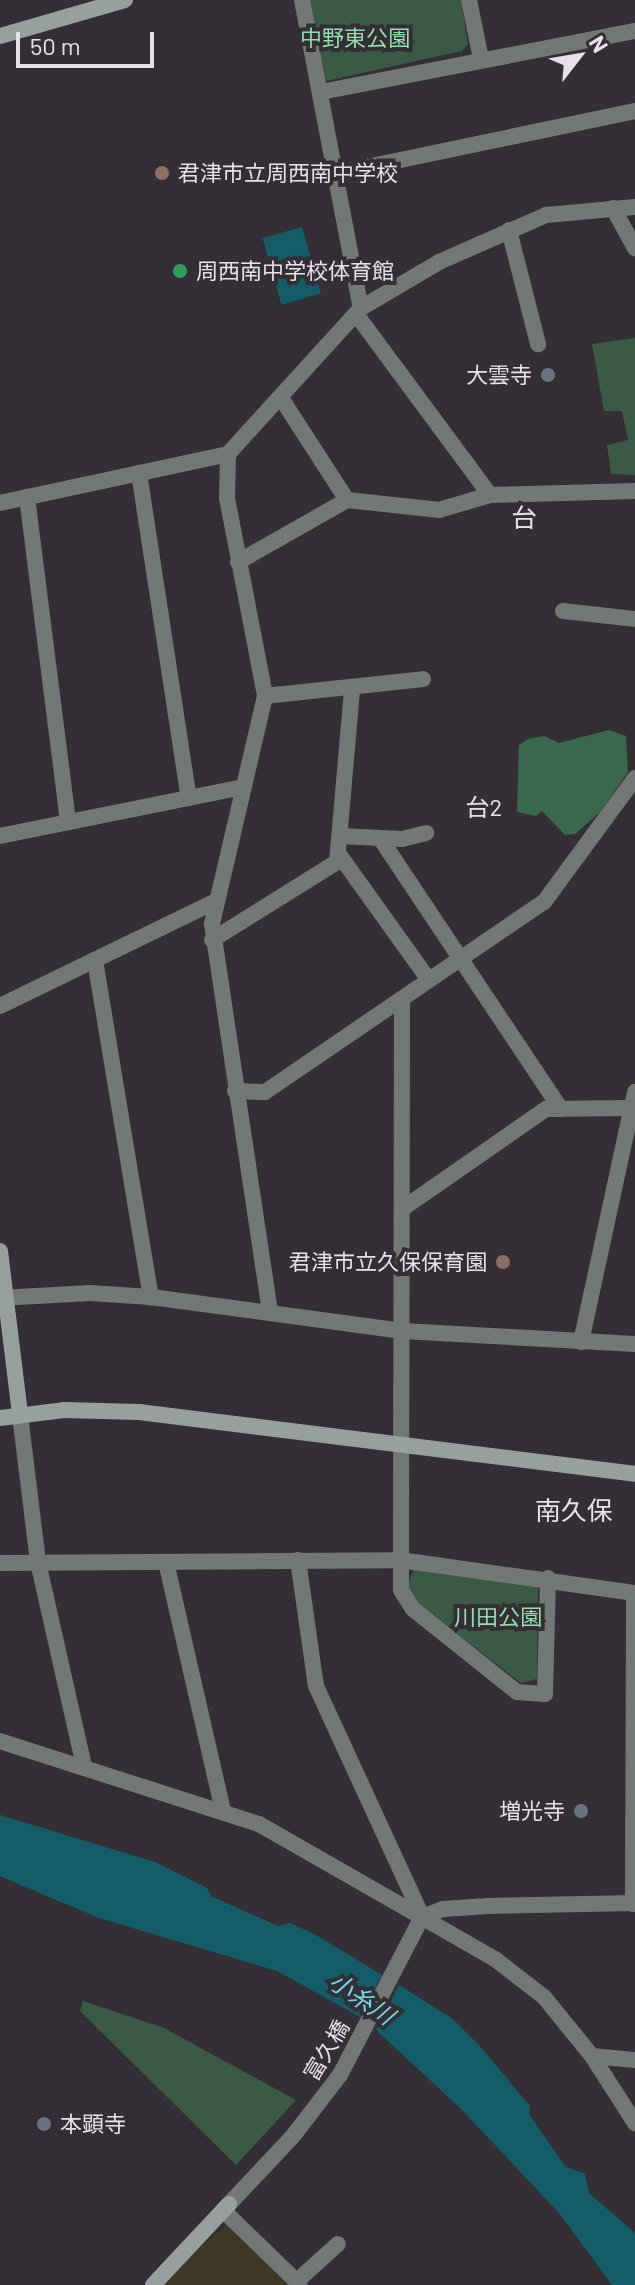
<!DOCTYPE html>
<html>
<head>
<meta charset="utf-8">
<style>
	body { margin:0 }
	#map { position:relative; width:635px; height:2285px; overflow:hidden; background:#342f35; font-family:Barlow,"Noto Sans JP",sans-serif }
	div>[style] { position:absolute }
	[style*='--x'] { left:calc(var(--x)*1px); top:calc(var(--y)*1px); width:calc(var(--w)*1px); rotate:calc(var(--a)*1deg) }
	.industrial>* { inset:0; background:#403827 }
	.green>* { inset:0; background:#3a5a46 }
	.forest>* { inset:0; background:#39684c }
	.water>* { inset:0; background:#145c67; transform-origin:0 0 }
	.street>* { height:16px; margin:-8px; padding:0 8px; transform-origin:8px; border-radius:8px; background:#737877 }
	.secondary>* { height:16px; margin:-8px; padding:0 8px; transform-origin:8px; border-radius:8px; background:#98a09f }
	.dots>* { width:22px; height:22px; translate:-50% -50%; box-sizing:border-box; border:4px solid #342f35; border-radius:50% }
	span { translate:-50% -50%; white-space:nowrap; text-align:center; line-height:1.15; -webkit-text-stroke:8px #342f35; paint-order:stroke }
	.park-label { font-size:22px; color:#93ddaf }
	.poi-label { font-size:22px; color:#e5e1e6 }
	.left { translate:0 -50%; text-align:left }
	.right { translate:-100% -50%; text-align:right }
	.street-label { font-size:22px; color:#e5e1e6 }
	.neighbourhood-label { font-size:24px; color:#e5e1e6 }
	.water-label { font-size:24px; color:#71d8eb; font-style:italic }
	.quarter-label { font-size:26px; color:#e5e1e6 }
	.north { position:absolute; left:539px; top:16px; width:80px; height:80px; -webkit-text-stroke:6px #342f35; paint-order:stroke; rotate:59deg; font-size:22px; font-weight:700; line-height:32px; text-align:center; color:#e5e1e6 }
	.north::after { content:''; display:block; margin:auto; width:28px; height:36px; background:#e5e1e6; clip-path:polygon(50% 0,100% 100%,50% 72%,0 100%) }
	.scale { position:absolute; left:16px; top:32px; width:138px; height:36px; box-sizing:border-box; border:4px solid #e5e1e6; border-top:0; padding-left:10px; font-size:24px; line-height:28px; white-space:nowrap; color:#e5e1e6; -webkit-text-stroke:6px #342f35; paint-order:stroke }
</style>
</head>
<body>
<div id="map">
	<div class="industrial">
		<i style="clip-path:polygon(231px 2223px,296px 2285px,164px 2285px,186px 2256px)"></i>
	</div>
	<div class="green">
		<i style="clip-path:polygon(308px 0,461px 0,468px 44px,462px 51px,326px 81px)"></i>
		<i style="clip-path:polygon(635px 338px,635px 475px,611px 474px,607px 445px,628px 440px,622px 411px,604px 411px,592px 344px)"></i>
		<i style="clip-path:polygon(414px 1569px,538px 1586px,537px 1679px,521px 1683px,421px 1606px,406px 1588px)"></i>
		<i style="clip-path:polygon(83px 2001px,164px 2028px,296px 2100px,236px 2165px,80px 2011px)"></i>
	</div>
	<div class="forest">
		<i style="clip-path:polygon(609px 730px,626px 736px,628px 772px,600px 812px,575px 834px,565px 835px,542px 811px,536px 816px,517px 812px,519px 745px,528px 739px,544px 736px,559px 743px)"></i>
	</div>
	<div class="water">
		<i style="left:302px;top:227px;width:69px;height:41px;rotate:74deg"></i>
		<i style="clip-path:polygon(0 1815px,155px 1862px,207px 1888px,211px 1896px,278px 1926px,290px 1923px,318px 1936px,382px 1975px,360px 2017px,277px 1971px,99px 1918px,30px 1889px,0 1876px)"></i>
		<i style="clip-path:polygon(399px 1985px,453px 2019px,479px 2045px,530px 2106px,529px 2114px,565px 2166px,585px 2174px,589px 2193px,635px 2233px,635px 2285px,612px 2285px,559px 2213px,461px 2109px,376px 2030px)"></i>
	</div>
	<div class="street">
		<i style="--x:302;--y:0;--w:314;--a:79.2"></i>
		<i style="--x:469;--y:0;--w:60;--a:78.5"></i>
		<i style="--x:321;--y:92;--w:320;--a:-11"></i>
		<i style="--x:338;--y:173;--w:303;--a:-11.8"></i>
		<i style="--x:613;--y:208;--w:46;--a:61.2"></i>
		<i style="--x:509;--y:230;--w:118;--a:75.7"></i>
		<i style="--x:356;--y:314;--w:225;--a:53.5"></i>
		<i style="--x:281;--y:398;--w:121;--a:57.1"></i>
		<i style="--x:228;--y:454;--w:44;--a:91.3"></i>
		<i style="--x:227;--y:498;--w:202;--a:79.1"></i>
		<i style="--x:265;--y:696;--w:234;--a:103.1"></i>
		<i style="--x:212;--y:924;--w:393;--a:81.5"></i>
		<i style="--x:139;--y:473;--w:329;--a:81.3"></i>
		<i style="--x:27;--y:497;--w:328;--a:82.8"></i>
		<i style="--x:0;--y:503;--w:233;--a:-12.1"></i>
		<i style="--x:228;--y:454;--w:197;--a:-47.7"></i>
		<i style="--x:361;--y:308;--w:91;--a:-30.5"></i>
		<i style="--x:439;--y:262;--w:117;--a:-23.7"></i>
		<i style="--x:546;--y:215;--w:89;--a:-5.1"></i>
		<i style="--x:238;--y:562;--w:125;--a:-29.6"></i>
		<i style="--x:347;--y:500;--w:93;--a:6.2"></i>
		<i style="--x:439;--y:510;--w:53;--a:-16.4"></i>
		<i style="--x:490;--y:495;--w:145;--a:-1.6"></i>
		<i style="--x:563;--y:611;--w:72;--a:6.3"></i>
		<i style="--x:265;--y:696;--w:159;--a:-6.1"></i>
		<i style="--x:0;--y:836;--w:248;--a:-11.4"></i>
		<i style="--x:340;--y:836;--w:62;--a:2.8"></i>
		<i style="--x:402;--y:839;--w:25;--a:-14"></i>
		<i style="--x:380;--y:838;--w:326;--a:56.3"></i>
		<i style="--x:338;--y:853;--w:156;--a:54.4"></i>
		<i style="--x:212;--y:940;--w:147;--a:-32"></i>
		<i style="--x:337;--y:862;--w:174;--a:-85"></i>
		<i style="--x:95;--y:960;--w:342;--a:80.6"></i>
		<i style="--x:402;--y:999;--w:591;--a:90.1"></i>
		<i style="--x:401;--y:1590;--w:22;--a:58"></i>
		<i style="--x:413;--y:1609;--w:133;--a:38.6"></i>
		<i style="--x:517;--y:1692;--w:28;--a:4"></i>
		<i style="--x:545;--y:1694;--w:116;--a:-88.5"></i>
		<i style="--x:0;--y:1006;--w:238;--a:-25.9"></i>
		<i style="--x:235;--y:1091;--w:30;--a:2"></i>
		<i style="--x:265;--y:1092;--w:338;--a:-34.3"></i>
		<i style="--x:544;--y:902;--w:154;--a:-53.7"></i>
		<i style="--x:402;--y:1209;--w:175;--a:-34.8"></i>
		<i style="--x:546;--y:1109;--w:85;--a:-0.7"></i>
		<i style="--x:0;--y:1298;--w:90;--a:-3.2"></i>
		<i style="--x:90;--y:1293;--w:61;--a:3.8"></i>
		<i style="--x:151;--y:1297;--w:254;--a:7.7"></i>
		<i style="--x:403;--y:1331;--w:232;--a:3.2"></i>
		<i style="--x:581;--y:1342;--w:256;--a:-77.8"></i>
		<i style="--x:20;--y:1415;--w:148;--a:83"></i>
		<i style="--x:38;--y:1562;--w:209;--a:77.3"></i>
		<i style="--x:298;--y:1560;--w:127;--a:81.9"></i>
		<i style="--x:316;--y:1686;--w:253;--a:65.3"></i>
		<i style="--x:166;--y:1562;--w:255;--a:77.1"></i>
		<i style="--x:0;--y:1563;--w:400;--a:-0.4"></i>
		<i style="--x:400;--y:1560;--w:237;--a:8"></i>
		<i style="--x:0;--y:1741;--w:272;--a:17.8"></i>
		<i style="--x:259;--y:1824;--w:272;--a:29.8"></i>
		<i style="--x:495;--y:1959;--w:62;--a:37.8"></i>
		<i style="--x:544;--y:1997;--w:76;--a:50.9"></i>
		<i style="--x:592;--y:2056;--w:80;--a:57.3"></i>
		<i style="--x:633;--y:1904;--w:311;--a:-89.8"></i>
		<i style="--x:592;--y:2056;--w:43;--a:5.3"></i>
		<i style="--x:229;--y:2204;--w:93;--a:-46.7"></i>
		<i style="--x:293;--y:2136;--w:77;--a:-52.4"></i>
		<i style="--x:340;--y:2075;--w:178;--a:-62.6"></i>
		<i style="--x:422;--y:1917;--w:22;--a:-21"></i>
		<i style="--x:443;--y:1909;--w:45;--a:-3.8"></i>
		<i style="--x:488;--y:1906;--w:147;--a:-1.2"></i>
		<i style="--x:223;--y:2210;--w:107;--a:44.2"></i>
		<i style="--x:297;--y:2281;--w:55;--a:-42.1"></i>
	</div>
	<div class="secondary">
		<i style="--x:0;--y:36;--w:130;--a:-16.1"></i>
		<i style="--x:0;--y:1251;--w:165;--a:83"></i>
		<i style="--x:0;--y:1418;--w:64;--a:-7.1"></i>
		<i style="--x:64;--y:1410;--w:75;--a:1.5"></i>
		<i style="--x:139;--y:1412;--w:500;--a:7.1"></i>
		<i style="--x:153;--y:2285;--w:111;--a:-46.8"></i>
	</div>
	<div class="dots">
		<i style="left:162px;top:173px;background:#8d6e63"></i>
		<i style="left:180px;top:271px;background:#2e9e5b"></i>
		<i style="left:548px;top:375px;background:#6b7280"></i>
		<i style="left:503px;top:1262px;background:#8d6e63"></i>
		<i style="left:581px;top:1811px;background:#6b7280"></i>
		<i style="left:44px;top:2124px;background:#6b7280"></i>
	</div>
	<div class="park-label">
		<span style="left:355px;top:38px">中野東公園</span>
		<span style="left:498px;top:1617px">川田公園</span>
	</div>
	<div class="poi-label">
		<span class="left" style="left:178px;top:173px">君津市立周西南中学校</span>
		<span class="left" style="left:196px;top:271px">周西南中学校体育館</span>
		<span class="right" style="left:532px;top:375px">大雲寺</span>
		<span class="right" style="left:487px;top:1262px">君津市立久保保育園</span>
		<span class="right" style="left:565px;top:1811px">増光寺</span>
		<span class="left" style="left:60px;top:2124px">本顕寺</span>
	</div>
	<div class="street-label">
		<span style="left:326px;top:2050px;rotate:-59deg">富久橋</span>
	</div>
	<div class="neighbourhood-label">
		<span style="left:484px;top:807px">台2</span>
	</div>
	<div class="water-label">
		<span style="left:362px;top:1998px;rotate:34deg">小糸川</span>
	</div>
	<div class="quarter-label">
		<span style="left:524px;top:517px">台</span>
		<span style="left:574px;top:1510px">南久保</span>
	</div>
	<div class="north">N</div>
	<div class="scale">50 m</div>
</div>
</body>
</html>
